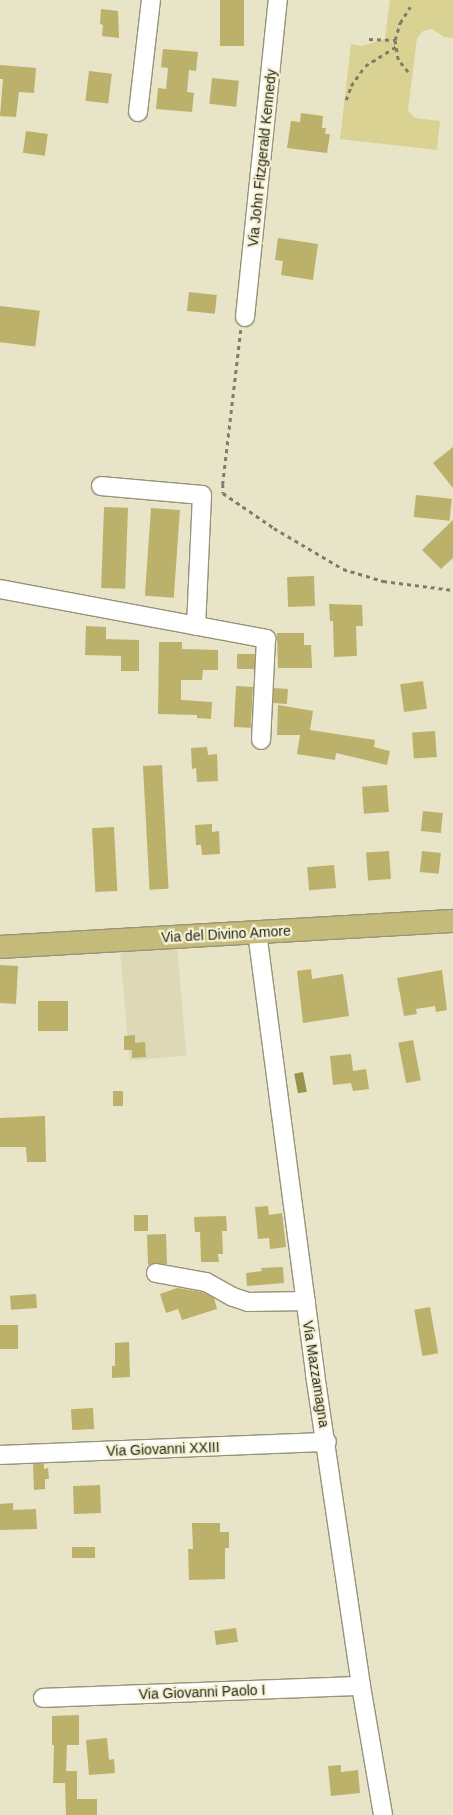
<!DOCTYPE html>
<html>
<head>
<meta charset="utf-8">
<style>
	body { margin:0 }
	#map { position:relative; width:453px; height:1815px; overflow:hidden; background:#e7e4c8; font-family:Helvetica,sans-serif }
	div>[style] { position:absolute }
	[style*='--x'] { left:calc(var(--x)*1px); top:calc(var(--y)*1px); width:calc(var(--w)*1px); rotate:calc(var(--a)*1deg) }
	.built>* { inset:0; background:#ddd8b6; transform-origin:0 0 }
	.green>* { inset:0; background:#dad292 }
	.water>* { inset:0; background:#9b924a; transform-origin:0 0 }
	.building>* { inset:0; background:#bbb16a; transform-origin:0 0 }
	.path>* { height:2.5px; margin-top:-1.25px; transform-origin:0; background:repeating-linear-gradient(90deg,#7f7d6a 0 4px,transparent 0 8px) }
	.roads { filter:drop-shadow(1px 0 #969378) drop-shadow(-1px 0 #969378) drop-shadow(0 1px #969378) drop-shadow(0 -1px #969378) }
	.minor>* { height:18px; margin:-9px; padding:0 9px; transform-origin:9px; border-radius:9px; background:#fff }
	.major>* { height:22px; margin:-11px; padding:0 11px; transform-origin:11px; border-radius:11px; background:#c4bb7a }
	span { translate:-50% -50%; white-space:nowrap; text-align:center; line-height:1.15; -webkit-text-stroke:4.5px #f5f2d5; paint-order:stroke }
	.street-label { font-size:14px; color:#252419 }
</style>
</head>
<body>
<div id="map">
	<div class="built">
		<i style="left:177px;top:947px;width:109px;height:57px;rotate:85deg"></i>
	</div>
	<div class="green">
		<i style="clip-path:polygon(390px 0,453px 0,453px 38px,444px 37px,432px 29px,423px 31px,417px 38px,408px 111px,415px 118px,440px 121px,437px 150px,340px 139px,351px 44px,362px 46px,385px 39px)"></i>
	</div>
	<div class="water">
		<i style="left:303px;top:1072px;width:20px;height:9px;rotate:79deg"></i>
	</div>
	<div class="building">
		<i style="left:220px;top:0;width:24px;height:46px"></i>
		<i style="clip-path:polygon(101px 9px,118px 11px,119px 38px,102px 36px,103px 25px,100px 24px)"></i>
		<i style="clip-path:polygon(163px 49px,198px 52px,196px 71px,189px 70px,187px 92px,194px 93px,192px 112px,156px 109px,158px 88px,166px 89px,168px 68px,161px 67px)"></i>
		<i style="clip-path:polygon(0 65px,36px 68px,34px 93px,19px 92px,16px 117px,0 116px,3px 79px,0 79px)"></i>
		<i style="left:89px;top:71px;width:23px;height:30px;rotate:7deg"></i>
		<i style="left:212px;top:78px;width:27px;height:26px;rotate:6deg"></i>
		<i style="clip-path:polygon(301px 113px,323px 116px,322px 128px,326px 128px,325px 134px,330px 134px,327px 153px,287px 148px,291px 121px,300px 122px)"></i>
		<i style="left:26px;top:131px;width:22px;height:22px;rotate:8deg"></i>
		<i style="clip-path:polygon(278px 238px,318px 244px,313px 280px,281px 275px,283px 261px,275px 260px)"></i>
		<i style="left:189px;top:292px;width:28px;height:19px;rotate:6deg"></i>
		<i style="left:0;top:306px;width:40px;height:36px;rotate:7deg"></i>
		<i style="clip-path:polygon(453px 447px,453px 488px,433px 463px)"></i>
		<i style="left:416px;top:495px;width:36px;height:22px;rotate:6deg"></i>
		<i style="left:104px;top:507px;width:24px;height:81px;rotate:2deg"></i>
		<i style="left:151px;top:508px;width:29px;height:88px;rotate:4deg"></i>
		<i style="clip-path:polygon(453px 520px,453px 558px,441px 569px,422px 550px)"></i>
		<i style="left:314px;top:576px;width:30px;height:27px;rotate:88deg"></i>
		<i style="clip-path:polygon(329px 604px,362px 605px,363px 626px,356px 626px,357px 656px,334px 657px,333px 621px,330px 621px)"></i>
		<i style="clip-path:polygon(86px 626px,106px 627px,106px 639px,139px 640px,139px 671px,121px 671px,121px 656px,85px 655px)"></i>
		<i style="clip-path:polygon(277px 633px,304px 633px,304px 645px,311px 645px,312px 668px,278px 668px)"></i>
		<i style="clip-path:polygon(159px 642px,182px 642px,182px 649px,218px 650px,218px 670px,203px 670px,202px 680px,181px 680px,181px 700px,212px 702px,211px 719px,197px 718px,197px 715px,158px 714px)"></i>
		<i style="left:237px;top:654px;width:18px;height:15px"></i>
		<i style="left:423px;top:681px;width:28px;height:23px;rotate:82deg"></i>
		<i style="left:236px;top:686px;width:17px;height:41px;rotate:3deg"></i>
		<i style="left:274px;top:688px;width:14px;height:15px;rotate:4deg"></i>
		<i style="clip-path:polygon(278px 705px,313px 711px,310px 730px,375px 740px,374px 747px,390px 751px,387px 765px,336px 753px,335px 760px,297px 754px,300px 735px,277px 735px)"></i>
		<i style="left:435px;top:731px;width:26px;height:23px;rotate:86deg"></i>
		<i style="clip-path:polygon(207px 747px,208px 755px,217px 754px,218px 781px,197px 782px,196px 768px,192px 769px,191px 748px)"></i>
		<i style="left:162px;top:765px;width:124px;height:19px;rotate:87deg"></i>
		<i style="left:387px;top:785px;width:27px;height:25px;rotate:86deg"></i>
		<i style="left:423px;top:811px;width:20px;height:20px;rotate:6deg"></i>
		<i style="clip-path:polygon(212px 824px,212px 832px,219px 831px,220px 854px,202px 855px,201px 845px,196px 845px,195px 825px)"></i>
		<i style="left:114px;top:827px;width:64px;height:22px;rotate:87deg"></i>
		<i style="left:389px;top:851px;width:28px;height:23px;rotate:86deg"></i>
		<i style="left:422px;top:851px;width:19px;height:21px;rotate:6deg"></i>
		<i style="left:334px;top:865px;width:23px;height:27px;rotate:85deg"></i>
		<i style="left:0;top:965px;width:18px;height:38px;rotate:3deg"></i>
		<i style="clip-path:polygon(311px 969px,312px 979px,343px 974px,349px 1016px,303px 1023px,297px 971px)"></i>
		<i style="clip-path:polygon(442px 970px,447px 1010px,436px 1012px,435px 1006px,416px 1009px,417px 1014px,404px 1016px,397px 978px)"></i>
		<i style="left:38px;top:1001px;width:30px;height:30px"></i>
		<i style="clip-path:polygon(135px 1035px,135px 1043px,145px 1042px,146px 1057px,132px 1058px,132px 1050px,124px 1050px,124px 1036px)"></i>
		<i style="left:413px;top:1040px;width:41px;height:15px;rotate:79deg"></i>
		<i style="clip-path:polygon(351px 1054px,353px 1071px,366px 1069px,369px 1089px,353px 1091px,351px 1083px,333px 1085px,330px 1056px)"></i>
		<i style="left:113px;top:1091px;width:10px;height:15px"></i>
		<i style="clip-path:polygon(45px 1116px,46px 1162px,27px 1162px,26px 1147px,0 1147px,0 1118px)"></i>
		<i style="clip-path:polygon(268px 1206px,269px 1215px,282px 1213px,286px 1247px,270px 1249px,269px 1238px,258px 1239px,255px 1207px)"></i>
		<i style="left:134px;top:1215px;width:14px;height:16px"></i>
		<i style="clip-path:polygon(226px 1216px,227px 1231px,222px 1231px,223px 1254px,218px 1254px,219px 1262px,201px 1262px,200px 1232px,195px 1232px,194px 1217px)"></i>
		<i style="left:166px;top:1234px;width:30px;height:19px;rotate:88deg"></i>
		<i style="clip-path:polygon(283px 1267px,284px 1283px,247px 1286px,246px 1273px,262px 1271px,261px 1268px)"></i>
		<i style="clip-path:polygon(177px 1288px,202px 1292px,214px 1298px,217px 1309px,182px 1320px,178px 1309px,166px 1313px,160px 1294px)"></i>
		<i style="left:36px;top:1294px;width:14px;height:26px;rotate:86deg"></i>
		<i style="left:430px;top:1307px;width:47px;height:16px;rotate:80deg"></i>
		<i style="left:0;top:1325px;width:18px;height:24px"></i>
		<i style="clip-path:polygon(129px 1342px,130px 1377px,112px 1378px,112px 1366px,115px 1366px,115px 1343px)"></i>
		<i style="left:93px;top:1408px;width:21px;height:22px;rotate:87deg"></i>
		<i style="clip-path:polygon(33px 1464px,44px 1464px,44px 1469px,48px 1468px,49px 1479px,45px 1479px,45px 1489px,34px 1490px)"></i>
		<i style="left:100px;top:1485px;width:28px;height:27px;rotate:88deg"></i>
		<i style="clip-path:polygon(13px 1503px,13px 1510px,36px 1509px,37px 1529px,0 1530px,0 1504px)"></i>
		<i style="clip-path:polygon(192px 1523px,220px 1523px,220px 1532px,229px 1532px,229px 1548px,225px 1548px,225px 1579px,189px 1580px,188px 1549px,193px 1549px)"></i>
		<i style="left:72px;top:1547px;width:23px;height:11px"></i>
		<i style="left:236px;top:1628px;width:14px;height:22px;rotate:82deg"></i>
		<i style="clip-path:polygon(79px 1715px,79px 1745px,67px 1745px,66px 1771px,77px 1771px,77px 1799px,97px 1799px,97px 1815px,66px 1815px,65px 1783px,53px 1783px,54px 1745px,52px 1745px,52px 1716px)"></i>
		<i style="clip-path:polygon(107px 1738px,109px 1760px,114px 1759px,115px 1773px,89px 1775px,86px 1740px)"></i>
		<i style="clip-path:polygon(341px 1765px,341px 1772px,358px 1770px,360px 1793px,331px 1796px,328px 1766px)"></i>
	</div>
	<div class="path">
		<i style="--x:369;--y:39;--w:26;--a:2"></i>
		<i style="--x:408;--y:72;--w:16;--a:-130"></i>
		<i style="--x:398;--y:60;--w:20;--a:-99"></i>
		<i style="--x:395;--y:40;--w:18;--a:-74"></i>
		<i style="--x:400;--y:23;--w:19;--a:-58"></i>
		<i style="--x:346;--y:100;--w:15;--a:-70"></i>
		<i style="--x:351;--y:86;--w:24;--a:-55"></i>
		<i style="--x:365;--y:66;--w:36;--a:-32"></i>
		<i style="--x:241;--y:330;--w:155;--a:96.7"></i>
		<i style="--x:223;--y:484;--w:9;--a:90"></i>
		<i style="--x:223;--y:493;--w:62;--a:34.5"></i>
		<i style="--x:274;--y:528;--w:80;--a:30.7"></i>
		<i style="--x:343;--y:569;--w:42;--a:16.7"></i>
		<i style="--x:383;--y:581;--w:71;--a:7.3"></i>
	</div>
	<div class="roads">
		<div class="minor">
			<i style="--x:138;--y:112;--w:113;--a:-83.4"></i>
			<i style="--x:245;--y:317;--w:319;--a:-84.1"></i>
			<i style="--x:101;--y:486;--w:101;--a:5.1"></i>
			<i style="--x:202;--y:495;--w:131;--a:92.6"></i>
			<i style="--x:0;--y:589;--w:271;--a:10.6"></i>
			<i style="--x:266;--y:639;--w:101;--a:92.8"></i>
			<i style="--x:257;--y:932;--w:446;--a:82.5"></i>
			<i style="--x:315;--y:1374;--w:315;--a:81.6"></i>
			<i style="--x:361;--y:1686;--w:131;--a:80.3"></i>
			<i style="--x:156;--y:1273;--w:51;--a:10.2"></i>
			<i style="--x:206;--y:1282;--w:31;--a:29"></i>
			<i style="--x:233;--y:1297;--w:16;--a:18"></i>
			<i style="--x:248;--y:1302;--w:58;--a:-1"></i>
			<i style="--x:0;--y:1455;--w:327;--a:-2.3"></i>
			<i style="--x:43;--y:1698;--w:318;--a:-2.2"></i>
		</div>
		<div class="major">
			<i style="--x:0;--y:947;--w:454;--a:-3.3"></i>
		</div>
	</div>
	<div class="street-label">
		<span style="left:262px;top:158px;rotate:-84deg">Via John Fitzgerald Kennedy</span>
		<span style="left:226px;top:934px;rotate:-3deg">Via del Divino Amore</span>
		<span style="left:316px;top:1374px;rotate:81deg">Via Mazzamagna</span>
		<span style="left:163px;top:1449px;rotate:-2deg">Via Giovanni XXIII</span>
		<span style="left:202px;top:1692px;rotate:-2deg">Via Giovanni Paolo I</span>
	</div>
</div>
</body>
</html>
